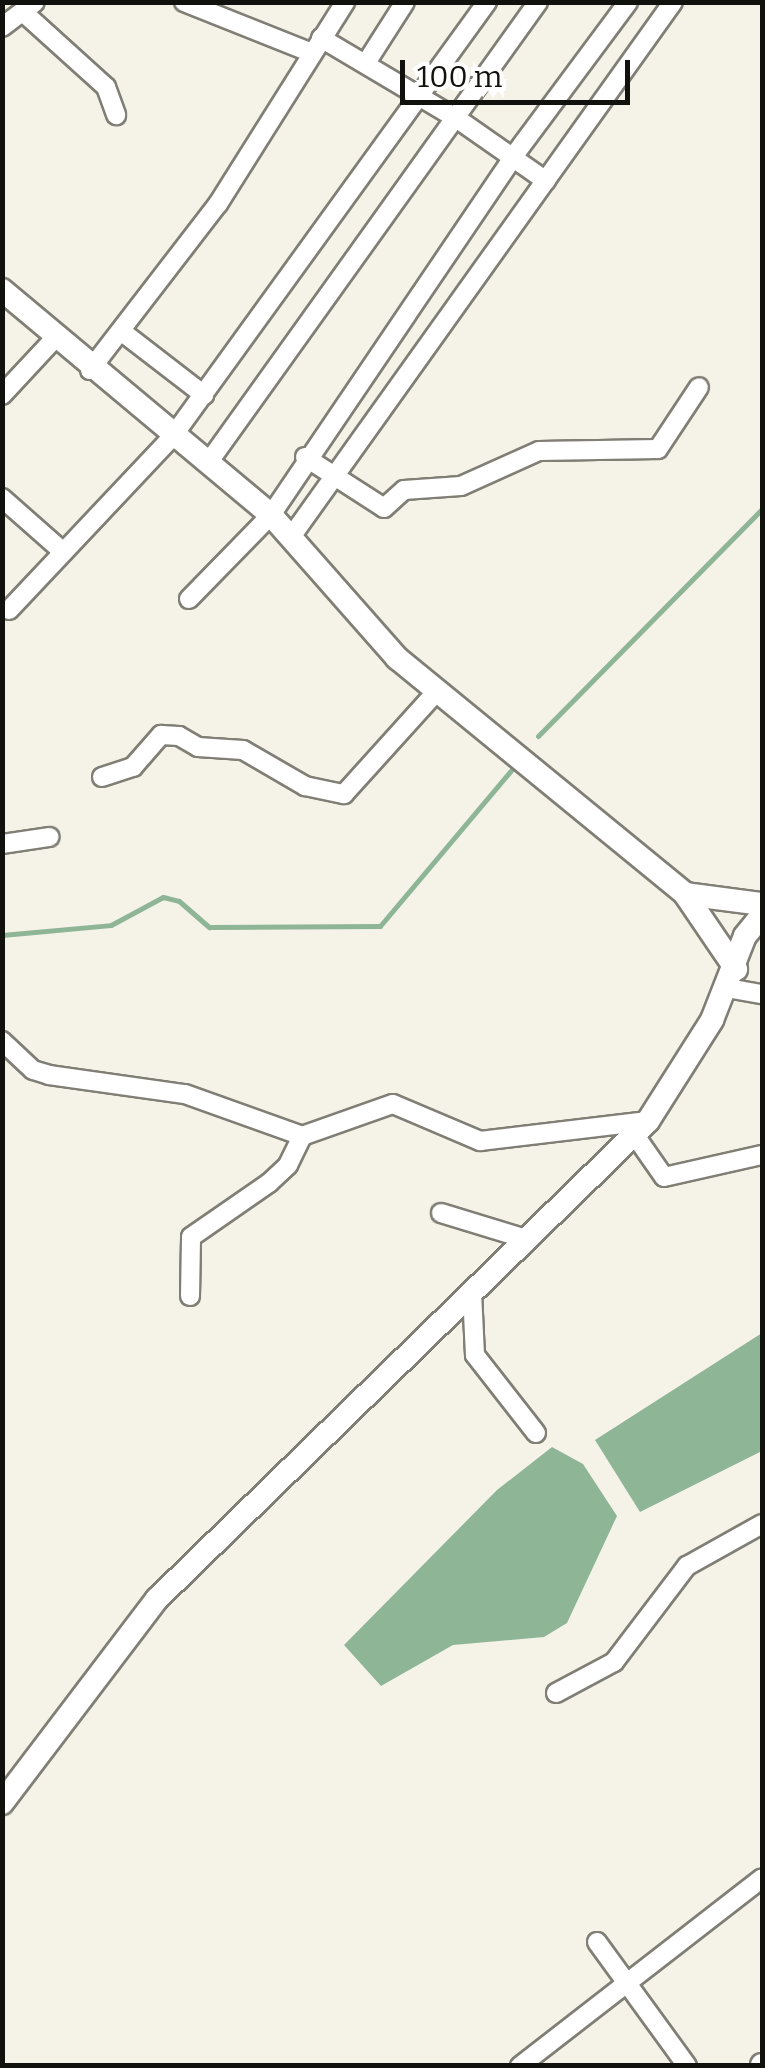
<!DOCTYPE html>
<html>
<head>
<meta charset="utf-8">
<style>
	body { margin:0 }
	#map { position:relative; width:765px; height:2068px; overflow:hidden; background:#f5f3e8; font-family:Bitter,serif }
	div>[style] { position:absolute }
	[style*='--x'] { left:calc(var(--x)*1px); top:calc(var(--y)*1px); width:calc(var(--w)*1px); rotate:calc(var(--a)*1deg) }
	.water>* { inset:0; background:#8fb597 }
	.stream>* { height:5px; margin:-2.5px; padding:0 2.5px; transform-origin:2.5px; border-radius:2.5px; background:#8fb597 }
	.roads { filter:drop-shadow(2px 0 #807e75) drop-shadow(-2px 0 #807e75) drop-shadow(0 2px #807e75) drop-shadow(0 -2px #807e75) }
	.minor>* { height:18px; margin:-9px; padding:0 9px; transform-origin:9px; border-radius:9px; background:#fff }
	.major>* { height:22px; margin:-11px; padding:0 11px; transform-origin:11px; border-radius:11px; background:#fff }
	span { translate:-50% -50%; white-space:nowrap; text-align:center; line-height:1.15; -webkit-text-stroke:9px #fff; paint-order:stroke }
	.frame { position:absolute; inset:0; border:5px solid #11110d; pointer-events:none }
	.scale { position:absolute; left:400px; top:60px; width:230px; height:45px; box-sizing:border-box; border:5px solid #11110d; border-top:0; padding-left:12px; font-size:30px; line-height:35px; white-space:nowrap; color:#11110d; -webkit-text-stroke:8px #fff; paint-order:stroke }
</style>
</head>
<body>
<div id="map">
	<div class="water">
		<i style="clip-path:polygon(762px 1333px,762px 1451px,640px 1512px,595px 1440px)"></i>
		<i style="clip-path:polygon(552px 1447px,583px 1464px,617px 1516px,567px 1623px,544px 1637px,453px 1645px,381px 1686px,344px 1645px,497px 1490px)"></i>
	</div>
	<div class="stream">
		<i style="--x:538;--y:736;--w:319;--a:-45.4"></i>
		<i style="--x:2;--y:935;--w:109;--a:-5.2"></i>
		<i style="--x:111;--y:925;--w:59;--a:-28.3"></i>
		<i style="--x:163;--y:897;--w:16;--a:14"></i>
		<i style="--x:179;--y:901;--w:40;--a:41"></i>
		<i style="--x:209;--y:927;--w:171;--a:-0.3"></i>
		<i style="--x:380;--y:926;--w:207;--a:-49.9"></i>
	</div>
	<div class="roads">
		<div class="minor">
			<i style="--x:184;--y:2;--w:138;--a:21.7"></i>
			<i style="--x:23;--y:12;--w:112;--a:42.1"></i>
			<i style="--x:106;--y:87;--w:30;--a:70"></i>
			<i style="--x:2;--y:27;--w:41;--a:-37.1"></i>
			<i style="--x:321;--y:38;--w:161;--a:30.7"></i>
			<i style="--x:459;--y:120;--w:106;--a:35"></i>
			<i style="--x:366;--y:63;--w:72;--a:-57.4"></i>
			<i style="--x:121;--y:331;--w:105;--a:37.6"></i>
			<i style="--x:90;--y:370;--w:210;--a:-52.4"></i>
			<i style="--x:218;--y:204;--w:239;--a:-57.8"></i>
			<i style="--x:2;--y:395;--w:79;--a:-47"></i>
			<i style="--x:305;--y:457;--w:94;--a:32.8"></i>
			<i style="--x:384;--y:508;--w:27;--a:-42"></i>
			<i style="--x:404;--y:490;--w:57;--a:-4"></i>
			<i style="--x:461;--y:486;--w:85;--a:-24.2"></i>
			<i style="--x:539;--y:451;--w:119;--a:-1"></i>
			<i style="--x:658;--y:449;--w:74;--a:-56.5"></i>
			<i style="--x:208;--y:463;--w:567;--a:-54.4"></i>
			<i style="--x:2;--y:498;--w:79;--a:41.4"></i>
			<i style="--x:291;--y:537;--w:657;--a:-54.47"></i>
			<i style="--x:189;--y:599;--w:117;--a:-45.7"></i>
			<i style="--x:271;--y:515;--w:432;--a:-55.9"></i>
			<i style="--x:513;--y:157;--w:193;--a:-53.4"></i>
			<i style="--x:9;--y:610;--w:239;--a:-46.7"></i>
			<i style="--x:173;--y:436;--w:536;--a:-54.11"></i>
			<i style="--x:102;--y:777;--w:33;--a:-18"></i>
			<i style="--x:133;--y:767;--w:43;--a:-48.8"></i>
			<i style="--x:161;--y:735;--w:18;--a:3"></i>
			<i style="--x:179;--y:736;--w:22;--a:30"></i>
			<i style="--x:198;--y:747;--w:45;--a:3.8"></i>
			<i style="--x:243;--y:750;--w:72;--a:30.1"></i>
			<i style="--x:305;--y:786;--w:40;--a:12"></i>
			<i style="--x:344;--y:794;--w:140;--a:-47.9"></i>
			<i style="--x:2;--y:844;--w:48;--a:-8.5"></i>
			<i style="--x:727;--y:988;--w:36;--a:10"></i>
			<i style="--x:2;--y:1041;--w:42;--a:43.1"></i>
			<i style="--x:33;--y:1070;--w:17;--a:17"></i>
			<i style="--x:49;--y:1075;--w:137;--a:8"></i>
			<i style="--x:185;--y:1094;--w:124;--a:19.7"></i>
			<i style="--x:302;--y:1136;--w:96;--a:-19.4"></i>
			<i style="--x:393;--y:1104;--w:95;--a:23"></i>
			<i style="--x:480;--y:1141;--w:169;--a:-6.8"></i>
			<i style="--x:634;--y:1134;--w:52;--a:55.1"></i>
			<i style="--x:664;--y:1177;--w:100;--a:-12.7"></i>
			<i style="--x:441;--y:1213;--w:89;--a:17"></i>
			<i style="--x:472;--y:1292;--w:63;--a:87.3"></i>
			<i style="--x:475;--y:1355;--w:99;--a:52"></i>
			<i style="--x:190;--y:1296;--w:59;--a:-89"></i>
			<i style="--x:191;--y:1237;--w:95;--a:-34.7"></i>
			<i style="--x:269;--y:1183;--w:26;--a:-43"></i>
			<i style="--x:288;--y:1165;--w:32;--a:-64"></i>
			<i style="--x:556;--y:1693;--w:66;--a:-28.1"></i>
			<i style="--x:614;--y:1662;--w:121;--a:-52.8"></i>
			<i style="--x:687;--y:1566;--w:86;--a:-29.2"></i>
			<i style="--x:597;--y:1942;--w:153;--a:54"></i>
			<i style="--x:520;--y:2066;--w:306;--a:-37.8"></i>
		</div>
		<div class="major">
			<i style="--x:2;--y:290;--w:351;--a:39.9"></i>
			<i style="--x:271;--y:515;--w:191;--a:48.6"></i>
			<i style="--x:397;--y:658;--w:372;--a:39.3"></i>
			<i style="--x:685;--y:894;--w:91;--a:55.8"></i>
			<i style="--x:685;--y:894;--w:78;--a:7.4"></i>
			<i style="--x:2;--y:1803;--w:256;--a:-52.8"></i>
			<i style="--x:157;--y:1599;--w:685;--a:-44.23"></i>
			<i style="--x:648;--y:1121;--w:120;--a:-57.6"></i>
			<i style="--x:712;--y:1020;--w:90;--a:-68.6"></i>
			<i style="--x:745;--y:936;--w:27;--a:-51"></i>
			<i style="--x:762;--y:2066;--w:1;--a:-90"></i>
		</div>
	</div>
	<div class="frame"></div>
	<div class="scale">100 m</div>
</div>
</body>
</html>
